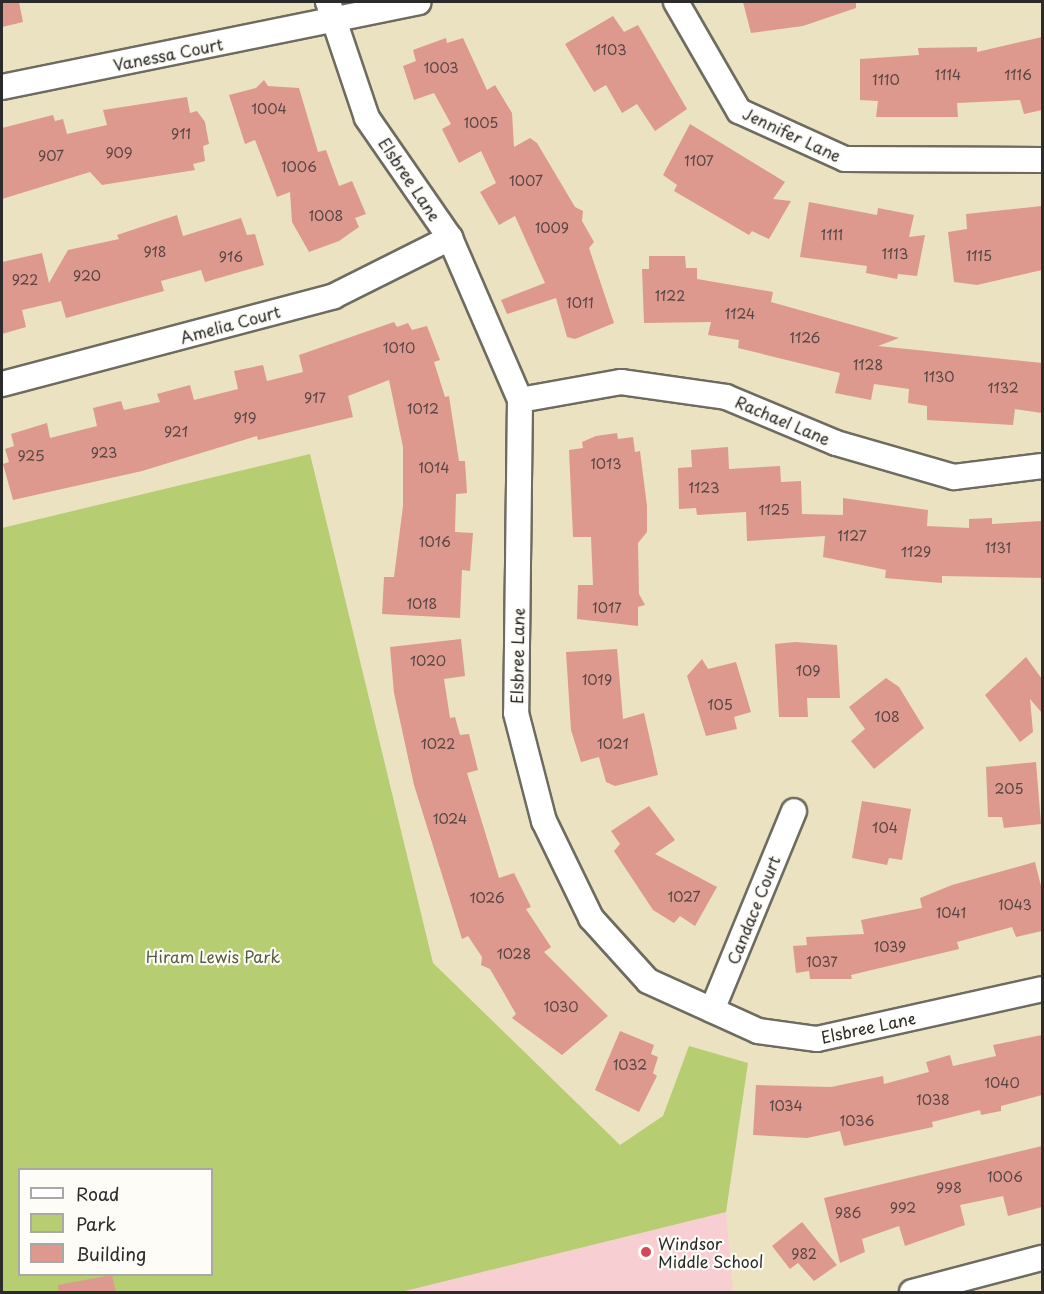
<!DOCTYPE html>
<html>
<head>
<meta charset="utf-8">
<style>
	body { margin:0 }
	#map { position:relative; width:1044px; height:1294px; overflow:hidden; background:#ebe2c1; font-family:"Playpen Sans",sans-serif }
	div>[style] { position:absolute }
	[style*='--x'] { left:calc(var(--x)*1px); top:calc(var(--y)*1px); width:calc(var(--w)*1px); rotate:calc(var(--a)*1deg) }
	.built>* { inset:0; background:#f7cfd2 }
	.green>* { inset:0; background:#b6cd71 }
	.building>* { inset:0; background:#dd998d }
	.roads { filter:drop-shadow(2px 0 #6e6b60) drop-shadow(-2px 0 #6e6b60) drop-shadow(0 2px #6e6b60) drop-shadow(0 -2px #6e6b60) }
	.minor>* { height:24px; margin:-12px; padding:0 12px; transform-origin:12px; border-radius:12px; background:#fff }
	.dots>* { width:16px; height:16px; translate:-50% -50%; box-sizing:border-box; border:3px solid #fdfcf7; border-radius:50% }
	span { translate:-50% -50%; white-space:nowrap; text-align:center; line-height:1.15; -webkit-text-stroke:4.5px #fdfcf7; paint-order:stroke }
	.number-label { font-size:14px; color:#584644 }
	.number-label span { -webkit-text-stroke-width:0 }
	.street-label { font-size:16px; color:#2b2b2b }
	.park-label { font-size:16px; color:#555c40 }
	.poi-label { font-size:16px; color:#2b2b2b }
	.left { translate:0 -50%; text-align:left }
	.frame { position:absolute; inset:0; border:3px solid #2b2b2b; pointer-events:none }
	.legend { position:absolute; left:18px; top:1168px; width:195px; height:108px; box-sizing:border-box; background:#fdfcf7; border:2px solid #a9a8a5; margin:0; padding:8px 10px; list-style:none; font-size:18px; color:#2b2b2b }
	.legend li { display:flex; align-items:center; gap:12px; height:30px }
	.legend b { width:30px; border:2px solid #a9a8a5 }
</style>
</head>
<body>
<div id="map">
	<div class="built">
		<i style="clip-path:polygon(726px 1212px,733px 1292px,401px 1292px)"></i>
	</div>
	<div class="green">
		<i style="clip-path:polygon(evenodd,310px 454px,433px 963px,620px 1145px,663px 1116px,689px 1046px,748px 1063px,726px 1212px,401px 1292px,2px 1292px,2px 528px,310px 454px,20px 1170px,212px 1170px,212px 1274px,20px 1274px,20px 1170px)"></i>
	</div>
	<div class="building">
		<i style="clip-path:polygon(2px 2px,19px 2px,23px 22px,2px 27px)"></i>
		<i style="clip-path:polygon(743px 2px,856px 2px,856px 8px,803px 26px,751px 33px)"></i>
		<i style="clip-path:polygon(613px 16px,624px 32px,638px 25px,687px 109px,655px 131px,637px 104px,622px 113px,606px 85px,594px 92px,565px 44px)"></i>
		<i style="clip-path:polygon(1042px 37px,1042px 110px,1024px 114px,1020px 100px,1001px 101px,957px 103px,958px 117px,876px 117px,878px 101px,860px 100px,860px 59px,919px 55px,918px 48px,977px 47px,977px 52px)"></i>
		<i style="clip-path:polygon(446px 38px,447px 43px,463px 38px,487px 90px,495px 85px,512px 113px,514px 147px,530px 138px,537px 143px,575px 207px,583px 211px,582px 221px,594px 242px,589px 248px,614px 323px,575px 339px,567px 337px,556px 298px,507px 314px,501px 300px,545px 283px,515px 216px,499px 225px,480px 192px,496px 183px,481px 151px,459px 163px,442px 129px,451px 124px,434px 93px,414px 100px,403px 66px,416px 61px,413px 50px)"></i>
		<i style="clip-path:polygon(264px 80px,268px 86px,299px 88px,318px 152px,326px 150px,339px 186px,352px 181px,366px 214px,355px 218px,359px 227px,339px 241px,309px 252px,292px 222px,290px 192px,277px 197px,255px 140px,245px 144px,229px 95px,256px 88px)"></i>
		<i style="clip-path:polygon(187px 97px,190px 113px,197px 111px,205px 122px,209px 144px,203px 146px,205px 161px,193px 164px,195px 170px,102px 185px,90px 172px,2px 199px,2px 128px,53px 115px,55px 121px,63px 119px,67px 134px,107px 125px,103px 110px)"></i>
		<i style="clip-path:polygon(690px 124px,785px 182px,773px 199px,791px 201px,769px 239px,752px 231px,749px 235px,674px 191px,677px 185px,663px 175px)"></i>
		<i style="clip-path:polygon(809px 202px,877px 215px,878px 208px,914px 215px,909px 237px,925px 235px,917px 276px,898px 274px,897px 279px,866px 273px,867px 266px,800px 257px)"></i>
		<i style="clip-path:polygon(1042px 206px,1042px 270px,977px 285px,954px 282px,948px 232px,967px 229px,966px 214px)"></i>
		<i style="clip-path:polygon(177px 215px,183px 236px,241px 218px,247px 235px,255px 234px,264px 265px,205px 282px,201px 270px,161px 281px,164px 291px,66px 318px,61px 301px,22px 310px,26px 327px,2px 334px,2px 262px,42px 253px,49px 283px,68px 250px,119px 239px,117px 235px)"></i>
		<i style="clip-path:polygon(649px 256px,685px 256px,686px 268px,697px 268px,697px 279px,773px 292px,771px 302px,899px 338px,878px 346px,1042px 363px,1042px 413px,1015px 409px,1013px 425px,927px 420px,927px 406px,908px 403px,909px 389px,874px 384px,871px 400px,835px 393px,840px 373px,738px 348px,739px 340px,708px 335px,711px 322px,644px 323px,642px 269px,649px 269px)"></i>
		<i style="clip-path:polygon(394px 322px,397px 327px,408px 323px,412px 330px,427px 326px,440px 360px,434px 362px,445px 397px,449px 396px,459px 461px,465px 461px,467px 493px,456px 494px,455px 532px,473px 533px,470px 571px,462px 570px,460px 618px,382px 614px,384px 577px,394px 577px,403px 506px,403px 447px,389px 380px,348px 396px,353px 417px,258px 440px,257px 436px,142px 471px,13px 500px,3px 464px,9px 462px,5px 449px,14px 446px,11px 434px,47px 423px,50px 438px,97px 426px,93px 408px,121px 401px,124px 410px,160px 402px,157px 394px,190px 385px,194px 400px,238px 389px,234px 371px,263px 365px,267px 381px,303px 372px,299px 355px)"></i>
		<i style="clip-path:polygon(617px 433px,618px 439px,633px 437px,635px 452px,640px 451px,647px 506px,647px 532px,638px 543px,639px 594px,645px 605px,638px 607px,638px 626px,577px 619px,578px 585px,593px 585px,591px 537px,573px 537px,569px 450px,583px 448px,582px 442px,596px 436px)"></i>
		<i style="clip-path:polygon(728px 447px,729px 469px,780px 466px,781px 482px,801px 481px,802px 514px,843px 515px,843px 498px,928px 510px,927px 526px,969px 528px,969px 519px,992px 518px,992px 524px,1042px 521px,1042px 578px,942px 576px,942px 583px,885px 578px,886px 570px,823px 557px,825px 536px,747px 541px,746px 512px,697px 515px,696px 508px,679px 509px,678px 468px,692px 467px,691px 450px)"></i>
		<i style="clip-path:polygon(461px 639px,465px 676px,444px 679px,450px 718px,455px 717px,460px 735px,469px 734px,478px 770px,467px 773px,499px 878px,514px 873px,531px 907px,526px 909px,551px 947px,544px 952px,608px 1016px,562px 1055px,512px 1018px,516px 1014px,490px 969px,481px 965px,482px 957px,468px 936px,462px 939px,414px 785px,394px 693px,390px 647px)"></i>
		<i style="clip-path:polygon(795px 642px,837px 645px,840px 698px,807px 698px,808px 717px,779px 717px,775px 644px)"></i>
		<i style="clip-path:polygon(617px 649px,623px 719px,644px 713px,658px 775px,615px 786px,606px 782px,599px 757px,581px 762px,571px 730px,566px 652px)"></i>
		<i style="clip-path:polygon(1026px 657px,1042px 679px,1042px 713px,1030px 699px,1033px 732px,1020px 742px,985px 695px)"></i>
		<i style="clip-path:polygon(702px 659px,708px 669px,736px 662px,751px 712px,734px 717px,737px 729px,706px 736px,687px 676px)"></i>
		<i style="clip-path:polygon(886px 678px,899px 687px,924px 728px,874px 769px,851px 741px,865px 729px,849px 707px)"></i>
		<i style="clip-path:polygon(1036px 762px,1041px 824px,1004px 828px,1002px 817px,988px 817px,986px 767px)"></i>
		<i style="clip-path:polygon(862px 801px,911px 809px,902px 860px,889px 858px,887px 865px,852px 858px)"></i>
		<i style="clip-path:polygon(649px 806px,675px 840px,655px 854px,717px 887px,695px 926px,680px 916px,674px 923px,653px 910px,614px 851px,620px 844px,611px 831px)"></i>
		<i style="clip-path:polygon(1035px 862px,1042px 890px,1042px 931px,1016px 937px,1012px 927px,957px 942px,959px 949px,851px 975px,852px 979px,810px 979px,809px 971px,796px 973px,793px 946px,807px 945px,806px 937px,864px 934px,861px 920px,922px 908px,920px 898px,952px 885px)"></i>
		<i style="clip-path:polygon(620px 1031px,654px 1045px,651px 1054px,658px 1057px,653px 1073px,657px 1076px,639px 1112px,595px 1090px)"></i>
		<i style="clip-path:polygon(1042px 1035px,1042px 1095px,1001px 1106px,1001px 1111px,981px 1115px,980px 1110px,932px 1122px,933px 1127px,844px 1146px,840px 1131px,807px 1138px,753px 1135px,756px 1085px,831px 1087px,883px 1076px,884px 1084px,929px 1072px,926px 1062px,950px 1055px,953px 1066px,996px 1056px,993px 1045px)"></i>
		<i style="clip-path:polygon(1042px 1146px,1042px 1207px,1008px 1216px,1003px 1196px,960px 1205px,965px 1225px,905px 1246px,899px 1226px,862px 1239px,865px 1252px,840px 1263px,824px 1198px)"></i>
		<i style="clip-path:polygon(802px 1222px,837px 1265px,814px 1281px,798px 1263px,790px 1269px,772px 1246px)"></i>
		<i style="clip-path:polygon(112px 1275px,116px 1293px,59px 1293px,58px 1285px)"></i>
	</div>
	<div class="roads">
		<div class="minor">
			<i style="--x:328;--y:2;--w:122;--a:71.4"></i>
			<i style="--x:367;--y:118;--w:146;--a:55.3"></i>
			<i style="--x:450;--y:238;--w:176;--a:66.6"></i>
			<i style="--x:520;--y:400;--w:313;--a:90.7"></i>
			<i style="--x:516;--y:713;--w:112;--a:75.5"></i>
			<i style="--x:544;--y:821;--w:108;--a:64.1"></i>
			<i style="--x:591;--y:918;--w:85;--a:47.9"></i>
			<i style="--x:648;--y:981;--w:121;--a:24.4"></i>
			<i style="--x:758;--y:1031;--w:60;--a:7.7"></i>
			<i style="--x:817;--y:1039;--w:230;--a:-12.5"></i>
			<i style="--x:676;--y:2;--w:126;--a:60"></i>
			<i style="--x:739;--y:111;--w:116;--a:24.4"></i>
			<i style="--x:845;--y:159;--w:197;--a:0.3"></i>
			<i style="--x:2;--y:87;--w:425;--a:-11.5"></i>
			<i style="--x:2;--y:384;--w:343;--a:-14.8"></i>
			<i style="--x:334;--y:296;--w:130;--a:-26.6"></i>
			<i style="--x:520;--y:400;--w:103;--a:-10.1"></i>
			<i style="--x:621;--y:382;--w:106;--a:8.1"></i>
			<i style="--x:726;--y:397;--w:119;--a:22.7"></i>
			<i style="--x:836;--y:443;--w:123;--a:16.1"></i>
			<i style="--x:954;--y:477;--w:89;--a:-7.1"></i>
			<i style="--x:712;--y:1010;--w:215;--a:-67.6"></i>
			<i style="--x:912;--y:1292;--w:134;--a:-14.7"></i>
		</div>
	</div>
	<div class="dots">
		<i style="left:646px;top:1252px;background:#d1495b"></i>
	</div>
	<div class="number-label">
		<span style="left:611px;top:50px">1103</span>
		<span style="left:441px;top:68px">1003</span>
		<span style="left:948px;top:75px">1114</span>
		<span style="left:1018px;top:75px">1116</span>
		<span style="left:886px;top:80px">1110</span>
		<span style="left:269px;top:109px">1004</span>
		<span style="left:481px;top:123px">1005</span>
		<span style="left:181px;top:134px">911</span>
		<span style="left:119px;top:153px">909</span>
		<span style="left:51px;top:156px">907</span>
		<span style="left:699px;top:161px">1107</span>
		<span style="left:299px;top:167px">1006</span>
		<span style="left:526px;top:181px">1007</span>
		<span style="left:326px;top:216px">1008</span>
		<span style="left:552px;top:228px">1009</span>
		<span style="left:832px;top:235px">1111</span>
		<span style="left:155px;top:252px">918</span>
		<span style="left:895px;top:254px">1113</span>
		<span style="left:979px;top:256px">1115</span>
		<span style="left:231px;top:257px">916</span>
		<span style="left:87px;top:276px">920</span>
		<span style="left:25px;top:280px">922</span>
		<span style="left:670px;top:296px">1122</span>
		<span style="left:580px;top:303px">1011</span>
		<span style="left:740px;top:314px">1124</span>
		<span style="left:805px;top:338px">1126</span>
		<span style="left:399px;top:348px">1010</span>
		<span style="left:868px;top:365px">1128</span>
		<span style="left:939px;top:377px">1130</span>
		<span style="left:1003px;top:388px">1132</span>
		<span style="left:315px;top:398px">917</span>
		<span style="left:423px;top:409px">1012</span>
		<span style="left:245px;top:418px">919</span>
		<span style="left:176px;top:432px">921</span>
		<span style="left:104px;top:453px">923</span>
		<span style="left:31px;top:456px">925</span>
		<span style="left:606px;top:464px">1013</span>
		<span style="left:434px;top:468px">1014</span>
		<span style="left:704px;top:488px">1123</span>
		<span style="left:774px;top:510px">1125</span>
		<span style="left:852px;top:536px">1127</span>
		<span style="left:435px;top:542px">1016</span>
		<span style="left:998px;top:548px">1131</span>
		<span style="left:916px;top:552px">1129</span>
		<span style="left:422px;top:604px">1018</span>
		<span style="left:607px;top:608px">1017</span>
		<span style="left:428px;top:661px">1020</span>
		<span style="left:808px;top:671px">109</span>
		<span style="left:597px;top:680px">1019</span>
		<span style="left:720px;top:705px">105</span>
		<span style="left:887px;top:717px">108</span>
		<span style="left:438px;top:744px">1022</span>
		<span style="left:613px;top:744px">1021</span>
		<span style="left:1009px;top:789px">205</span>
		<span style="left:450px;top:819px">1024</span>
		<span style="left:885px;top:828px">104</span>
		<span style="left:684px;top:897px">1027</span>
		<span style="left:487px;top:898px">1026</span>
		<span style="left:1015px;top:905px">1043</span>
		<span style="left:951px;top:913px">1041</span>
		<span style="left:890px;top:947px">1039</span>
		<span style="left:514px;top:954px">1028</span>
		<span style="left:822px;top:962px">1037</span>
		<span style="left:561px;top:1007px">1030</span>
		<span style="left:630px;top:1065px">1032</span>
		<span style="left:1002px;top:1083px">1040</span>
		<span style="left:933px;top:1100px">1038</span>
		<span style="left:786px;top:1106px">1034</span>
		<span style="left:857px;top:1121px">1036</span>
		<span style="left:1005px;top:1177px">1006</span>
		<span style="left:949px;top:1188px">998</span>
		<span style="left:903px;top:1208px">992</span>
		<span style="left:848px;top:1213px">986</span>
		<span style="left:804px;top:1254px">982</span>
	</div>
	<div class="street-label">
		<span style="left:168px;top:54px;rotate:-11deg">Vanessa Court</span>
		<span style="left:792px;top:134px;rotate:25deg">Jennifer Lane</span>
		<span style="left:410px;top:179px;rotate:56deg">Elsbree Lane</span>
		<span style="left:230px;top:324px;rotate:-15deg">Amelia Court</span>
		<span style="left:783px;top:420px;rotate:23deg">Rachael Lane</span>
		<span style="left:517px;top:656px;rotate:-89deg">Elsbree Lane</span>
		<span style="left:753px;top:910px;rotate:-68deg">Candace Court</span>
		<span style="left:868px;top:1027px;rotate:-12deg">Elsbree Lane</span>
	</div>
	<div class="park-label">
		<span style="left:213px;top:956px">Hiram Lewis Park</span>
	</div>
	<div class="poi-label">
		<span class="left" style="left:658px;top:1252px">Windsor<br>Middle School</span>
	</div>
	<div class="frame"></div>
	<ul class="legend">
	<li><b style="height:8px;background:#fff"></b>Road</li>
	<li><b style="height:16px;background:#b6cd71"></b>Park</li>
	<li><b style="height:16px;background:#dd998d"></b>Building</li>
	</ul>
</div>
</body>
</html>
